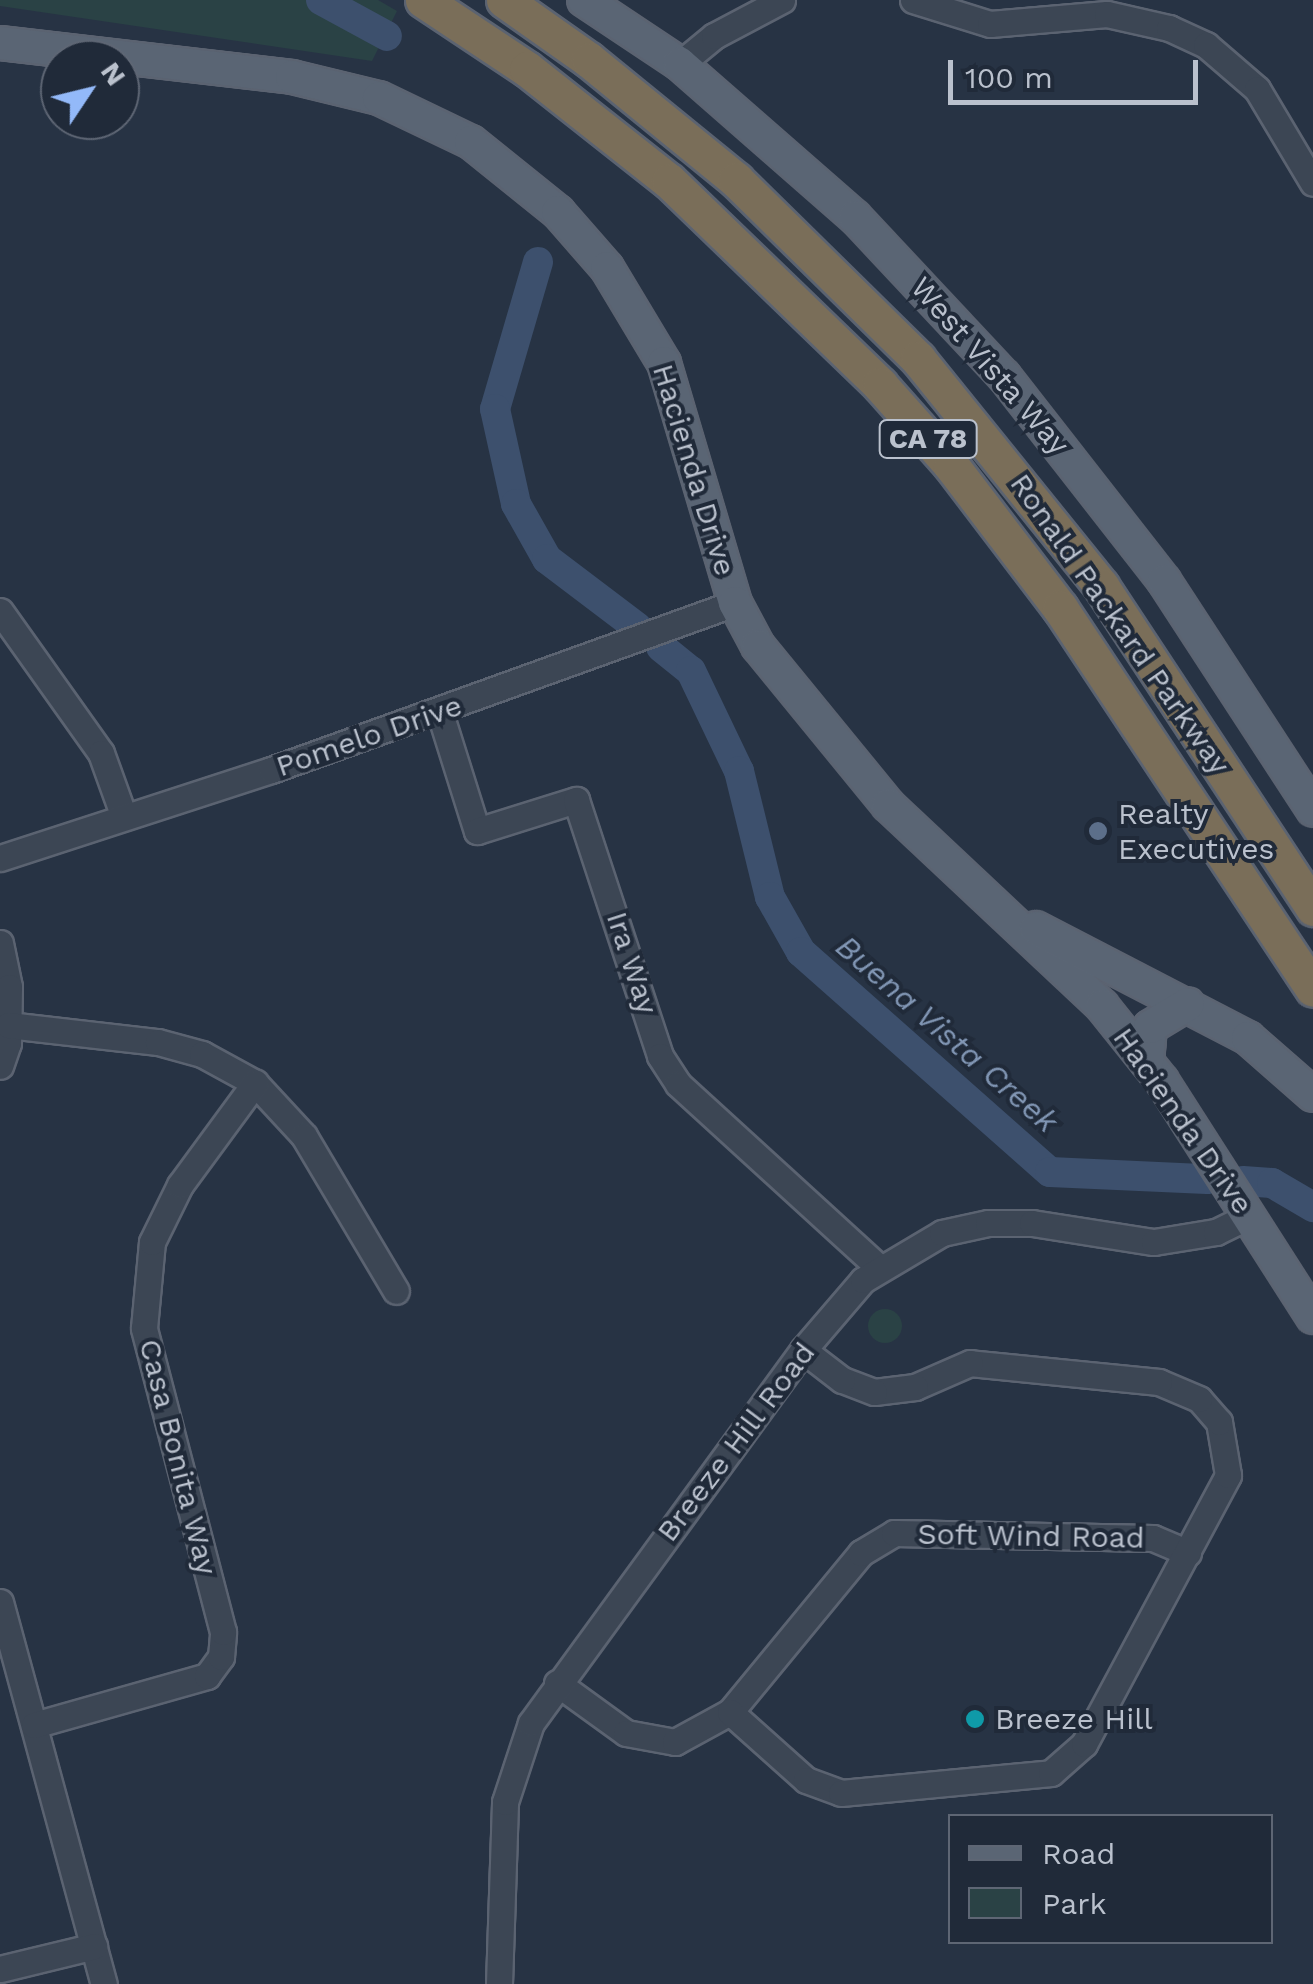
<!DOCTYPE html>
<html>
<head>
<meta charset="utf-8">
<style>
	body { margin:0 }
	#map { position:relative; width:1313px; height:1984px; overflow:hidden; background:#273344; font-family:"Work Sans",sans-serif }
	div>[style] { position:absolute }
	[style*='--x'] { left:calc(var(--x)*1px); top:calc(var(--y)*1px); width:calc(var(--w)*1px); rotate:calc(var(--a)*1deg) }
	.green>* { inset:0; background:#2a4245 }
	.round { border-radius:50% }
	.river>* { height:30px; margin:-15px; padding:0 15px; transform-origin:15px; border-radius:15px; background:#3d506d }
	.roads { filter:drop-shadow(2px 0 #5b6371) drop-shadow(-2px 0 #5b6371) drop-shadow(0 2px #5b6371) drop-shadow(0 -2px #5b6371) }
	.minor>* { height:25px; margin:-12.5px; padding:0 12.5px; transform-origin:12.5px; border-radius:12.5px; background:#3c4654 }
	.major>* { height:32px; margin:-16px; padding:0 16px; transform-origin:16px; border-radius:16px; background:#5a6574 }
	.highway>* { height:35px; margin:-17.5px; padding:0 17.5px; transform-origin:17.5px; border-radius:17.5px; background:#7a6e59 }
	.dots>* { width:28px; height:28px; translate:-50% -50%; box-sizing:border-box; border:5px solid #202a39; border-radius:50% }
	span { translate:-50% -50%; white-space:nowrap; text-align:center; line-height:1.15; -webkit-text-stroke:8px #202a39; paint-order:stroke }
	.shield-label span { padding:2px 8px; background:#202a39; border:2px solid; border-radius:8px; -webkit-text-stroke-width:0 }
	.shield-label { font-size:28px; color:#bac1cd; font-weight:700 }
	.street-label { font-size:30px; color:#bac1cd }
	.poi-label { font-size:30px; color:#bac1cd }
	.left { translate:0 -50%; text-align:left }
	.water-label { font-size:32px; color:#8196b4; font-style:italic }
	.legend { position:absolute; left:948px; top:1814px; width:325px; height:130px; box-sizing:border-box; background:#202a39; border:2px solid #5e6674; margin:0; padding:12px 18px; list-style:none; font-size:30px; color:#bac1cd }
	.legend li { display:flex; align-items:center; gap:20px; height:50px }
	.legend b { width:50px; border:2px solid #5e6674 }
	.north { position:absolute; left:40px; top:40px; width:100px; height:100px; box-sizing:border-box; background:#202a39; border:2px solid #5e6674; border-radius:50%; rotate:55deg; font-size:28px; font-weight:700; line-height:40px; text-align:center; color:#bac1cd }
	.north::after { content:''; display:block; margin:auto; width:35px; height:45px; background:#93b9f9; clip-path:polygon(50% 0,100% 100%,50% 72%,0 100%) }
	.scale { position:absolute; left:948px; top:60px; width:250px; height:45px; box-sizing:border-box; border:5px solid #bac1cd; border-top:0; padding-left:12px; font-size:30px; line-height:35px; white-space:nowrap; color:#bac1cd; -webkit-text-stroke:8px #202a39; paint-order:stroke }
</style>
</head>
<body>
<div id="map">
	<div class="green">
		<i style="clip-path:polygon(0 0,378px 0,397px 11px,372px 61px,0 6px)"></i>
		<i class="round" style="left:868px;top:1309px;width:34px;height:34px"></i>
	</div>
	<div class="river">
		<i style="--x:321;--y:0;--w:75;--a:28.6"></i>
		<i style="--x:538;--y:262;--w:153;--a:106.3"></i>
		<i style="--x:495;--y:409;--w:97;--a:77.5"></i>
		<i style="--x:516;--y:504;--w:63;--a:60.6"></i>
		<i style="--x:547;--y:559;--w:113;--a:37.1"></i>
		<i style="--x:661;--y:647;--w:38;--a:39"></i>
		<i style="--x:691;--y:671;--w:111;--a:64.4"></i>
		<i style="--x:739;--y:771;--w:130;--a:76.2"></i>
		<i style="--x:770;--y:897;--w:63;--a:60.6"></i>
		<i style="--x:801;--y:952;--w:332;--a:41.5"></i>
		<i style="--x:1050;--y:1172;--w:157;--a:2.6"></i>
		<i style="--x:1243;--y:1181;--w:29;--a:4"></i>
		<i style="--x:1272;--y:1183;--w:48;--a:30.3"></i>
	</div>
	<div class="roads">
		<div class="minor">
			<i style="--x:913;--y:0;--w:81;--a:17.3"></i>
			<i style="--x:990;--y:24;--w:117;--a:-4.9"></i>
			<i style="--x:1107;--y:14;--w:64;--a:12.7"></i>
			<i style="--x:1169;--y:28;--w:41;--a:24.7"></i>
			<i style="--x:1206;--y:45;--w:67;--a:40.8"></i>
			<i style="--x:1257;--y:89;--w:109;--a:59.2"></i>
			<i style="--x:680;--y:64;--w:44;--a:-39.5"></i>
			<i style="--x:714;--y:36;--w:77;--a:-27.9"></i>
			<i style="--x:0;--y:611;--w:174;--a:54.6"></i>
			<i style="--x:101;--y:753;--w:68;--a:70.2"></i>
			<i style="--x:439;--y:710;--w:127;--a:72.6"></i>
			<i style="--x:477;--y:831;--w:104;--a:-17.4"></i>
			<i style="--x:576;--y:800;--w:269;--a:71.8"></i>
			<i style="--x:660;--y:1056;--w:33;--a:57"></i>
			<i style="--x:678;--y:1084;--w:270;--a:42.4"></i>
			<i style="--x:0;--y:858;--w:285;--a:-18"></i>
			<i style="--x:271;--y:770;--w:493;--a:-19.8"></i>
			<i style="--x:0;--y:943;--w:45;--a:78.4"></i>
			<i style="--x:9;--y:987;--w:56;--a:91"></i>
			<i style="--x:8;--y:1043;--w:24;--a:109"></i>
			<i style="--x:8;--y:1025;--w:151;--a:6.5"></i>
			<i style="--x:158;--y:1042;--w:46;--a:15.3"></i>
			<i style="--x:202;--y:1054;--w:60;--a:28.7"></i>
			<i style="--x:255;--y:1083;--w:72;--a:47.2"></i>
			<i style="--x:304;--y:1136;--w:180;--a:59.3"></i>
			<i style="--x:0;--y:1602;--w:396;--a:74.8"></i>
			<i style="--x:557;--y:1683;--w:85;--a:35.9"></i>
			<i style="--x:626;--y:1733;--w:50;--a:10.4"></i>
			<i style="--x:675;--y:1742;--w:63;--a:-28.6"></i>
			<i style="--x:730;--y:1712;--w:206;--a:-50.5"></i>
			<i style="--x:861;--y:1553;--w:39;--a:-31"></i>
			<i style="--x:894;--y:1533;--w:259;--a:1.1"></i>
			<i style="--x:1153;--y:1538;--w:38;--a:23"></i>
			<i style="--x:730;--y:1712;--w:102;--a:41.8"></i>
			<i style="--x:806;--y:1780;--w:37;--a:20"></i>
			<i style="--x:841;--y:1793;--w:211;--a:-5.4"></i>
			<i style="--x:1051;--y:1773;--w:44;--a:-41.3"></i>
			<i style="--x:1084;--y:1744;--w:305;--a:-61.8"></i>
			<i style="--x:1228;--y:1475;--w:54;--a:-99.6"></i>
			<i style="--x:1219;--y:1422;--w:30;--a:-131"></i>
			<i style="--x:1199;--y:1399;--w:43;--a:-157"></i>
			<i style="--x:1159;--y:1382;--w:190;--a:-174.3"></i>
			<i style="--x:970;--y:1363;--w:60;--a:156.4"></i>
			<i style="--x:915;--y:1387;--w:41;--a:173"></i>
			<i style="--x:874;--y:1392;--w:34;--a:-159"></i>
			<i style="--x:842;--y:1380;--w:49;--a:-142.4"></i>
			<i style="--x:34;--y:1725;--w:180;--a:-15.8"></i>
			<i style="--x:207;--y:1676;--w:24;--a:-54"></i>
			<i style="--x:221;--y:1657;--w:25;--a:-85"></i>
			<i style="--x:223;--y:1632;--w:314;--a:-104.6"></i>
			<i style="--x:144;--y:1328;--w:86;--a:-84.7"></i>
			<i style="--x:152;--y:1242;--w:64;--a:-63.8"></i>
			<i style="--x:180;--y:1185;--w:127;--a:-53.7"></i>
			<i style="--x:0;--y:1969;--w:97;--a:-13.7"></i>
			<i style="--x:499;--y:1984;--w:182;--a:-88.1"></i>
			<i style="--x:505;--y:1802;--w:83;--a:-71.8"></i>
			<i style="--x:531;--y:1723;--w:462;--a:-53.9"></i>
			<i style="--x:803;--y:1350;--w:92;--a:-49.4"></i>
			<i style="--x:863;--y:1280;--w:92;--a:-30.7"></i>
			<i style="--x:942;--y:1233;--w:47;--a:-12.3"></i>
			<i style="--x:988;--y:1223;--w:44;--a:0"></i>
			<i style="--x:1032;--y:1223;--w:123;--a:8.9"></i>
			<i style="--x:1154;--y:1242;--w:63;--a:-9.2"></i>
			<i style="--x:1216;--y:1232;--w:37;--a:-26"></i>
		</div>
		<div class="major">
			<i style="--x:584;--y:0;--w:115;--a:33.7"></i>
			<i style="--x:680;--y:64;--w:232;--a:41.2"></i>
			<i style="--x:855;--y:217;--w:218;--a:46.9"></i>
			<i style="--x:1004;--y:376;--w:260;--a:52"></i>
			<i style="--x:1164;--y:581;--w:273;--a:56.9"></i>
			<i style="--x:0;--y:43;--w:294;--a:6.6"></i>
			<i style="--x:292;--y:77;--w:89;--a:13.6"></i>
			<i style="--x:379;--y:98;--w:102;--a:25.6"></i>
			<i style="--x:471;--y:142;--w:112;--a:38.8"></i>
			<i style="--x:558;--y:212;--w:74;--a:48.8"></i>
			<i style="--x:607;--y:268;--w:111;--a:59"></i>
			<i style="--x:664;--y:363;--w:250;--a:73.5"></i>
			<i style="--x:735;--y:603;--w:49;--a:61.9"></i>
			<i style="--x:758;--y:646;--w:205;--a:50.7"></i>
			<i style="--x:888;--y:805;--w:294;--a:43.2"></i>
			<i style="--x:1102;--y:1006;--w:96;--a:51.3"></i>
			<i style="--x:1162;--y:1081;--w:280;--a:57.4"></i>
			<i style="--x:1036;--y:928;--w:239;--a:27.4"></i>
			<i style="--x:1248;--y:1038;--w:86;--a:41.2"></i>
			<i style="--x:1147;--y:1062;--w:35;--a:-85"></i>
			<i style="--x:1150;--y:1027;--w:44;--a:-31.2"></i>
		</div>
		<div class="highway">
			<i style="--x:423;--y:0;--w:125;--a:33.6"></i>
			<i style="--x:527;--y:69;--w:181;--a:38.3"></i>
			<i style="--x:669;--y:181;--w:293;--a:44"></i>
			<i style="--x:880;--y:385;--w:107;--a:48.4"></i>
			<i style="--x:951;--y:465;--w:180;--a:52.7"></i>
			<i style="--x:1060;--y:608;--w:457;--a:56.4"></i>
			<i style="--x:504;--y:0;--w:104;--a:35.2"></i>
			<i style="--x:589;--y:60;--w:190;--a:39.2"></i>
			<i style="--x:736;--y:180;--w:255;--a:44.5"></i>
			<i style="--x:918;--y:359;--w:292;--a:51.1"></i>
			<i style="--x:1101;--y:586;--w:386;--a:56.6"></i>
		</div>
	</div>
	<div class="dots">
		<i style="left:1098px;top:831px;background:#5c6f8a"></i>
		<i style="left:975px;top:1719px;background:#0f9aa8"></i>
	</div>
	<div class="shield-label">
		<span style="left:928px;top:439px">CA 78</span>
	</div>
	<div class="street-label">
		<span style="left:990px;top:366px;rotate:49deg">West Vista Way</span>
		<span style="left:694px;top:470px;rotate:73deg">Hacienda Drive</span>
		<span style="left:1120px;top:624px;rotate:55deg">Ronald Packard Parkway</span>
		<span style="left:369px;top:736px;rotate:-19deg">Pomelo Drive</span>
		<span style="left:632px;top:963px;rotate:72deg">Ira Way</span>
		<span style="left:1183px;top:1121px;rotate:55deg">Hacienda Drive</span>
		<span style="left:736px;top:1442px;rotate:-53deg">Breeze Hill Road</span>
		<span style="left:178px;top:1457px;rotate:76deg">Casa Bonita Way</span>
		<span style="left:1031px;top:1536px;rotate:1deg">Soft Wind Road</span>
	</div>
	<div class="poi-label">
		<span class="left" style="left:1118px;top:831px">Realty<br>Executives</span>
		<span class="left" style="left:995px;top:1719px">Breeze Hill</span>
	</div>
	<div class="water-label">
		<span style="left:947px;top:1034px;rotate:41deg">Buena Vista Creek</span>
	</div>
	<ul class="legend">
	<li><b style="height:12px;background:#5a6574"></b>Road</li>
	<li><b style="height:28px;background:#2a4245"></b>Park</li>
	</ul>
	<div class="north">N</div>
	<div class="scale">100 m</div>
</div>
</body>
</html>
